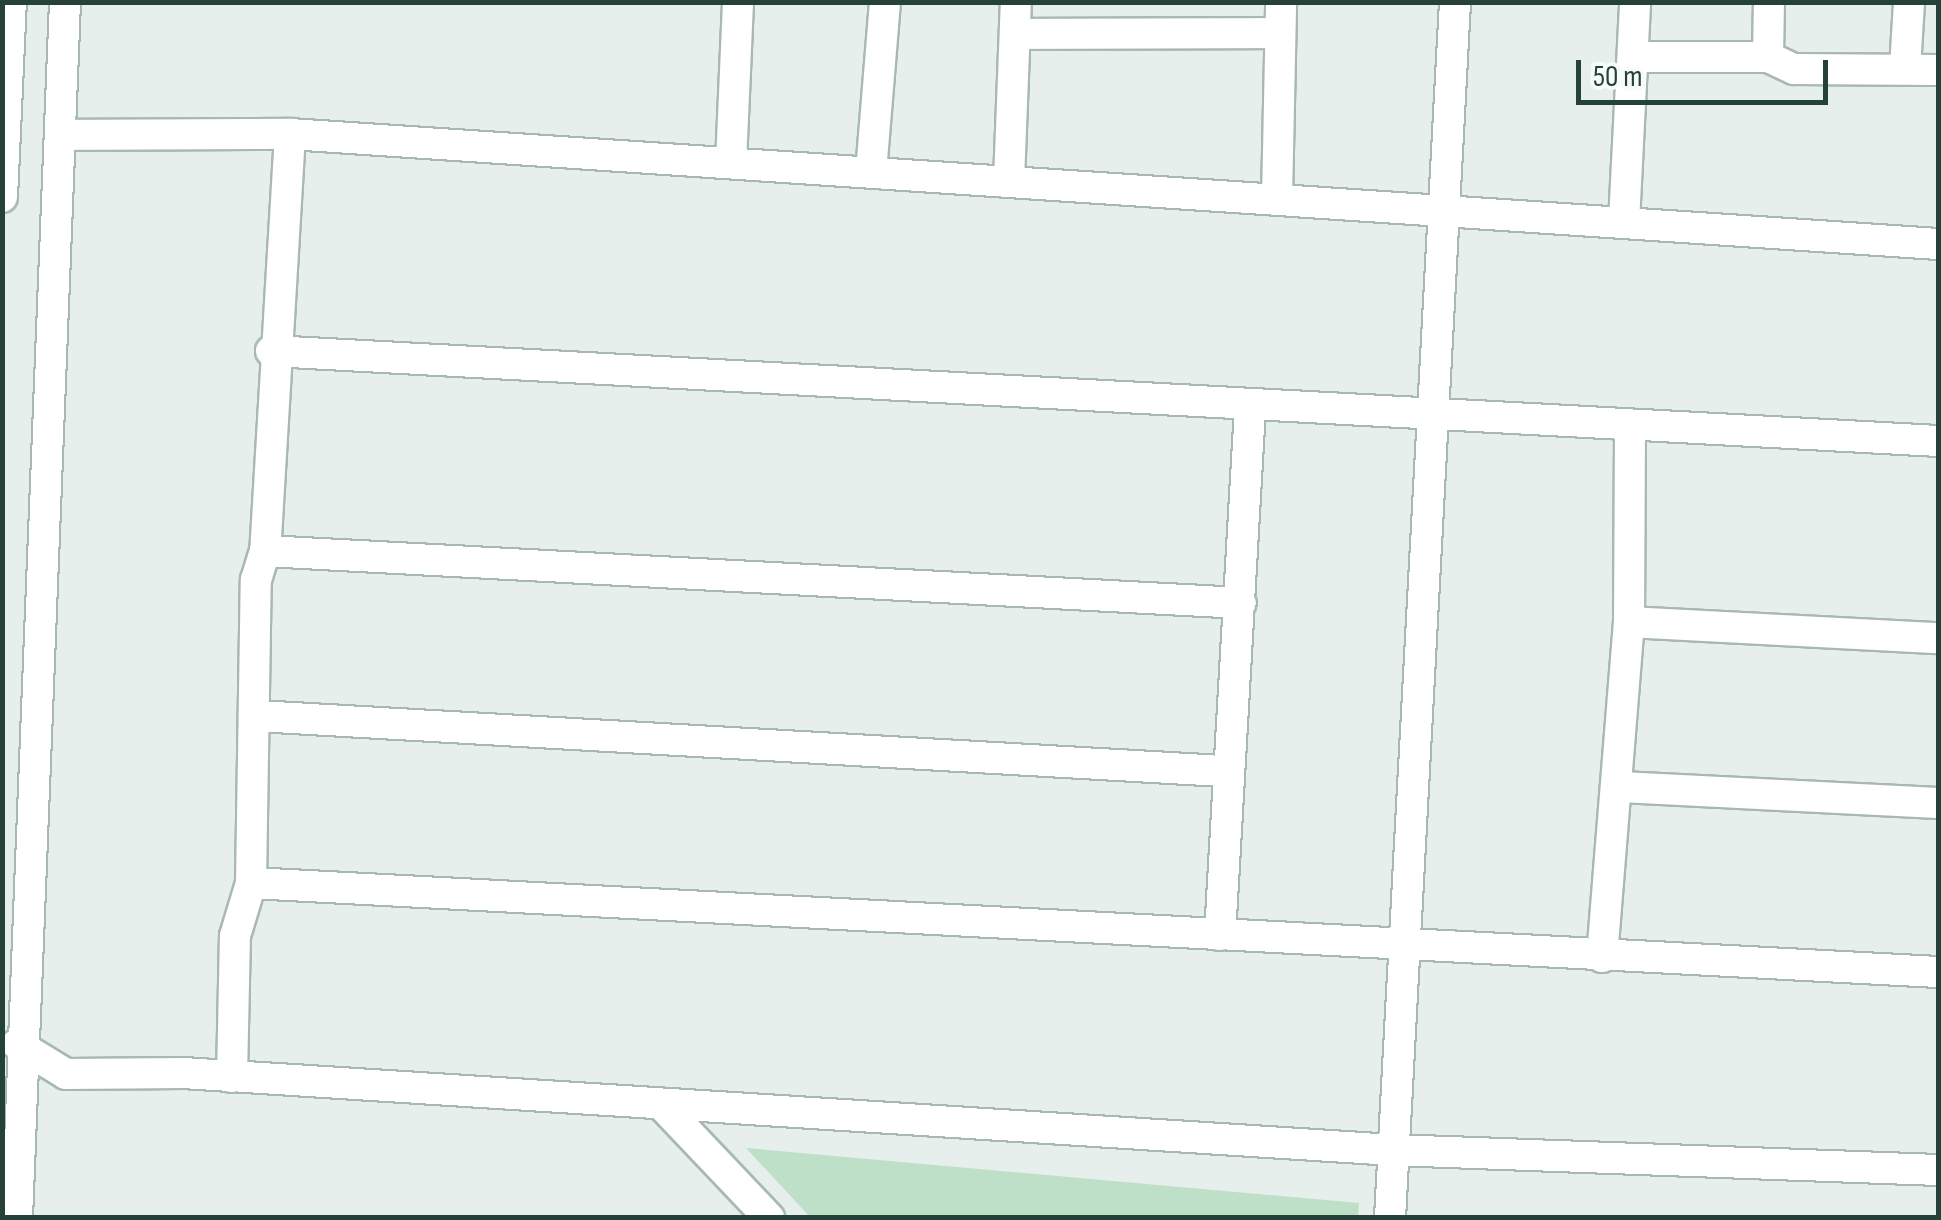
<!DOCTYPE html>
<html>
<head>
<meta charset="utf-8">
<style>
	body { margin:0 }
	#map { position:relative; width:1941px; height:1220px; overflow:hidden; background:#e6efeb; font-family:"Sofia Sans Condensed",sans-serif }
	div>[style] { position:absolute }
	[style*='--x'] { left:calc(var(--x)*1px); top:calc(var(--y)*1px); width:calc(var(--w)*1px); rotate:calc(var(--a)*1deg) }
	.green>* { inset:0; background:#bfe0c8 }
	.roads { filter:drop-shadow(2px 0 #a8b8b2) drop-shadow(-2px 0 #a8b8b2) drop-shadow(0 2px #a8b8b2) drop-shadow(0 -2px #a8b8b2) }
	.street>* { height:30px; margin:-15px; padding:0 15px; transform-origin:15px; border-radius:15px; background:#fff }
	span { translate:-50% -50%; white-space:nowrap; text-align:center; line-height:1.15; -webkit-text-stroke:8px #f7fbf9; paint-order:stroke }
	.frame { position:absolute; inset:0; border:5px solid #24423a; pointer-events:none }
	.scale { position:absolute; left:1576px; top:60px; width:252px; height:45px; box-sizing:border-box; border:5px solid #24423a; border-top:0; padding-left:12px; font-size:30px; line-height:35px; white-space:nowrap; color:#24423a; -webkit-text-stroke:8px #f7fbf9; paint-order:stroke }
</style>
</head>
<body>
<div id="map">
	<div class="green">
		<i style="clip-path:polygon(746px 1148px,1359px 1203px,1358px 1217px,810px 1217px)"></i>
	</div>
	<div class="roads">
		<div class="street">
			<i style="--x:1015;--y:34;--w:265;--a:-0.2"></i>
			<i style="--x:1633;--y:57;--w:135;--a:0"></i>
			<i style="--x:1768;--y:57;--w:55;--a:-89"></i>
			<i style="--x:1768;--y:57;--w:29;--a:25"></i>
			<i style="--x:1794;--y:69;--w:144;--a:0.4"></i>
			<i style="--x:1905;--y:68;--w:66;--a:-86.5"></i>
			<i style="--x:290;--y:134;--w:418;--a:93.4"></i>
			<i style="--x:265;--y:551;--w:977;--a:3.05"></i>
			<i style="--x:63;--y:135;--w:227;--a:-0.3"></i>
			<i style="--x:290;--y:134;--w:1652;--a:3.82"></i>
			<i style="--x:731;--y:163;--w:161;--a:-87.5"></i>
			<i style="--x:871;--y:172;--w:171;--a:-85.3"></i>
			<i style="--x:1009;--y:181;--w:179;--a:-87.8"></i>
			<i style="--x:2;--y:197;--w:195;--a:-87.4"></i>
			<i style="--x:1277;--y:199;--w:197;--a:-88.8"></i>
			<i style="--x:1624;--y:222;--w:220;--a:-87.1"></i>
			<i style="--x:271;--y:351;--w:1669;--a:3.09"></i>
			<i style="--x:1629;--y:622;--w:309;--a:3"></i>
			<i style="--x:257;--y:716;--w:968;--a:3.26"></i>
			<i style="--x:1621;--y:787;--w:317;--a:2.9"></i>
			<i style="--x:251;--y:883;--w:1689;--a:3.02"></i>
			<i style="--x:1220;--y:935;--w:527;--a:-86.74"></i>
			<i style="--x:1602;--y:957;--w:336;--a:-85.4"></i>
			<i style="--x:1629;--y:622;--w:197;--a:-89.7"></i>
			<i style="--x:17;--y:1044;--w:57;--a:31.5"></i>
			<i style="--x:66;--y:1074;--w:117;--a:-0.5"></i>
			<i style="--x:183;--y:1073;--w:1212;--a:3.64"></i>
			<i style="--x:1393;--y:1150;--w:545;--a:2.1"></i>
			<i style="--x:232;--y:1077;--w:141;--a:-88.8"></i>
			<i style="--x:235;--y:936;--w:55;--a:-73.2"></i>
			<i style="--x:251;--y:883;--w:303;--a:-89.1"></i>
			<i style="--x:256;--y:580;--w:30;--a:-73"></i>
			<i style="--x:661;--y:1104;--w:157;--a:46.5"></i>
			<i style="--x:17;--y:1218;--w:1217;--a:-87.74"></i>
			<i style="--x:1390;--y:1218;--w:1218;--a:-86.94"></i>
		</div>
	</div>
	<div class="frame"></div>
	<div class="scale">50 m</div>
</div>
</body>
</html>
